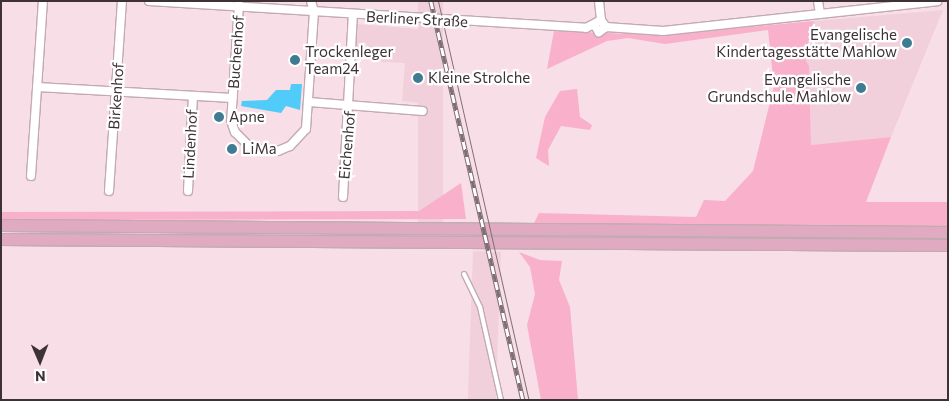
<!DOCTYPE html>
<html>
<head>
<meta charset="utf-8">
<style>
	body { margin:0 }
	#map { position:relative; width:949px; height:401px; overflow:hidden; background:#f8dee7; font-family:Commissioner,sans-serif }
	div>[style] { position:absolute }
	[style*='--x'] { left:calc(var(--x)*1px); top:calc(var(--y)*1px); width:calc(var(--w)*1px); rotate:calc(var(--a)*1deg) }
	.built>* { inset:0; background:#f1d0dc; transform-origin:0 0 }
	.green>* { inset:0; background:#f9b0cb }
	.water>* { inset:0; background:#51ccf9 }
	.roads { filter:drop-shadow(1px 0 #c2aab2) drop-shadow(-1px 0 #c2aab2) drop-shadow(0 1px #c2aab2) drop-shadow(0 -1px #c2aab2) }
	.service>* { height:4px; margin:-2px; padding:0 2px; transform-origin:2px; border-radius:2px; background:#fff }
	.minor>* { height:8px; margin:-4px; padding:0 4px; transform-origin:4px; border-radius:4px; background:#fff }
	.primary>* { height:11px; margin:-5.5px; padding:0 5.5px; transform-origin:5.5px; border-radius:5.5px; background:#e0abc0 }
	.tram>* { height:1px; margin:-0.5px; padding:0 0.5px; transform-origin:0.5px; border-radius:0.5px; background:#7f6f74 }
	.rail>* { height:4.5px; margin-top:-2.25px; transform-origin:0; background:repeating-linear-gradient(90deg,#fff 0 8px,#7f6f74 0 16px); box-sizing:border-box; border-block:1px solid #7f6f74 }
	.dots>* { width:14px; height:14px; translate:-50% -50%; box-sizing:border-box; border:2px solid #fff; border-radius:50% }
	span { translate:-50% -50%; white-space:nowrap; text-align:center; line-height:1.15; -webkit-text-stroke:4.5px #fff; paint-order:stroke }
	.street-label { font-size:15px; color:#3d3336 }
	.poi-label { font-size:15px; color:#3d3336 }
	.right { translate:-100% -50%; text-align:right }
	.left { translate:0 -50%; text-align:left }
	.frame { position:absolute; inset:0; border:2px solid #3d3336; pointer-events:none }
	.north { position:absolute; left:15px; top:336px; width:50px; height:50px; -webkit-text-stroke:4px #fff; paint-order:stroke; rotate:179deg; font-size:14px; font-weight:700; line-height:20px; text-align:center; color:#3d3336 }
	.north::after { content:''; display:block; margin:auto; width:18px; height:22px; background:#3d3336; clip-path:polygon(50% 0,100% 100%,50% 72%,0 100%) }
</style>
</head>
<body>
<div id="map">
	<div class="built">
		<i style="left:418px;top:1px;width:25px;height:223px"></i>
		<i style="clip-path:polygon(943px 10px,891px 137px,811px 145px,809px 66px,804px 57px,814px 21px)"></i>
		<i style="clip-path:polygon(356px 24px,420px 29px,436px 93px,421px 92px,420px 103px,402px 101px,405px 63px,382px 62px,364px 42px,355px 51px)"></i>
		<i style="left:473px;top:251px;width:28px;height:153px;rotate:2deg"></i>
	</div>
	<div class="green">
		<i style="clip-path:polygon(814px 21px,804px 57px,809px 66px,811px 145px,891px 137px,866px 202px,948px 202px,948px 226px,533px 225px,539px 213px,696px 217px,704px 200px,725px 201px,753px 171px,774px 86px,768px 30px,665px 44px,628px 38px,607px 41px,547px 69px,554px 31px,659px 35px)"></i>
		<i style="clip-path:polygon(577px 89px,580px 117px,592px 125px,590px 130px,561px 126px,548px 150px,549px 166px,536px 158px,545px 117px,560px 91px)"></i>
		<i style="clip-path:polygon(461px 183px,466px 219px,1px 220px,1px 212px,419px 211px)"></i>
		<i style="clip-path:polygon(519px 252px,540px 260px,562px 261px,559px 280px,570px 307px,578px 400px,541px 400px,527px 325px,535px 294px,530px 267px)"></i>
	</div>
	<div class="water">
		<i style="clip-path:polygon(291px 84px,302px 84px,300px 110px,286px 106px,281px 113px,241px 106px,242px 101px,267px 100px,276px 90px,290px 90px)"></i>
	</div>
	<div class="roads">
		<div class="service">
			<i style="--x:464;--y:274;--w:37;--a:64"></i>
			<i style="--x:480;--y:307;--w:95;--a:77.3"></i>
		</div>
		<div class="minor">
			<i style="--x:149;--y:1;--w:438;--a:3.5"></i>
			<i style="--x:586;--y:28;--w:17;--a:-28"></i>
			<i style="--x:601;--y:20;--w:9;--a:54"></i>
			<i style="--x:606;--y:27;--w:9;--a:144"></i>
			<i style="--x:599;--y:32;--w:7;--a:-124"></i>
			<i style="--x:599;--y:1;--w:19;--a:84"></i>
			<i style="--x:818;--y:1;--w:13;--a:81"></i>
			<i style="--x:239;--y:5;--w:116;--a:93.9"></i>
			<i style="--x:231;--y:121;--w:12;--a:70"></i>
			<i style="--x:235;--y:132;--w:23;--a:45"></i>
			<i style="--x:251;--y:148;--w:27;--a:6"></i>
			<i style="--x:278;--y:151;--w:13;--a:-23"></i>
			<i style="--x:290;--y:146;--w:23;--a:-47"></i>
			<i style="--x:306;--y:129;--w:117;--a:-86.1"></i>
			<i style="--x:314;--y:12;--w:11;--a:-105"></i>
			<i style="--x:606;--y:27;--w:57;--a:4"></i>
			<i style="--x:663;--y:31;--w:276;--a:-6.2"></i>
			<i style="--x:37;--y:87;--w:196;--a:3.2"></i>
			<i style="--x:309;--y:102;--w:114;--a:4.5"></i>
			<i style="--x:31;--y:176;--w:175;--a:-86.1"></i>
			<i style="--x:109;--y:191;--w:190;--a:-86.1"></i>
			<i style="--x:188;--y:191;--w:94;--a:-87"></i>
			<i style="--x:343;--y:197;--w:182;--a:-86.9"></i>
		</div>
		<div class="primary">
			<i style="--x:1;--y:225;--w:947;--a:0.42"></i>
			<i style="--x:1;--y:239;--w:947;--a:0.36"></i>
		</div>
	</div>
	<div class="tram">
		<i style="--x:438;--y:1;--w:409;--a:77.2"></i>
	</div>
	<div class="rail">
		<i style="--x:431;--y:1;--w:409;--a:77"></i>
	</div>
	<div class="dots">
		<i style="left:907px;top:43px;background:#3f7b92"></i>
		<i style="left:295px;top:60px;background:#3f7b92"></i>
		<i style="left:418px;top:78px;background:#3f7b92"></i>
		<i style="left:861px;top:88px;background:#3f7b92"></i>
		<i style="left:219px;top:117px;background:#3f7b92"></i>
		<i style="left:232px;top:149px;background:#3f7b92"></i>
	</div>
	<div class="street-label">
		<span style="left:417px;top:19px;rotate:3deg">Berliner Straße</span>
		<span style="left:236px;top:52px;rotate:-86deg">Buchenhof</span>
		<span style="left:116px;top:96px;rotate:-86deg">Birkenhof</span>
		<span style="left:190px;top:144px;rotate:-87deg">Lindenhof</span>
		<span style="left:347px;top:145px;rotate:-85deg">Eichenhof</span>
	</div>
	<div class="poi-label">
		<span class="right" style="left:897px;top:43px">Evangelische<br>Kindertagesstätte Mahlow</span>
		<span class="left" style="left:305px;top:60px">Trockenleger<br>Team24</span>
		<span class="left" style="left:428px;top:78px">Kleine Strolche</span>
		<span class="right" style="left:851px;top:88px">Evangelische<br>Grundschule Mahlow</span>
		<span class="left" style="left:229px;top:117px">Apne</span>
		<span class="left" style="left:242px;top:149px">LiMa</span>
	</div>
	<div class="frame"></div>
	<div class="north">N</div>
</div>
</body>
</html>
